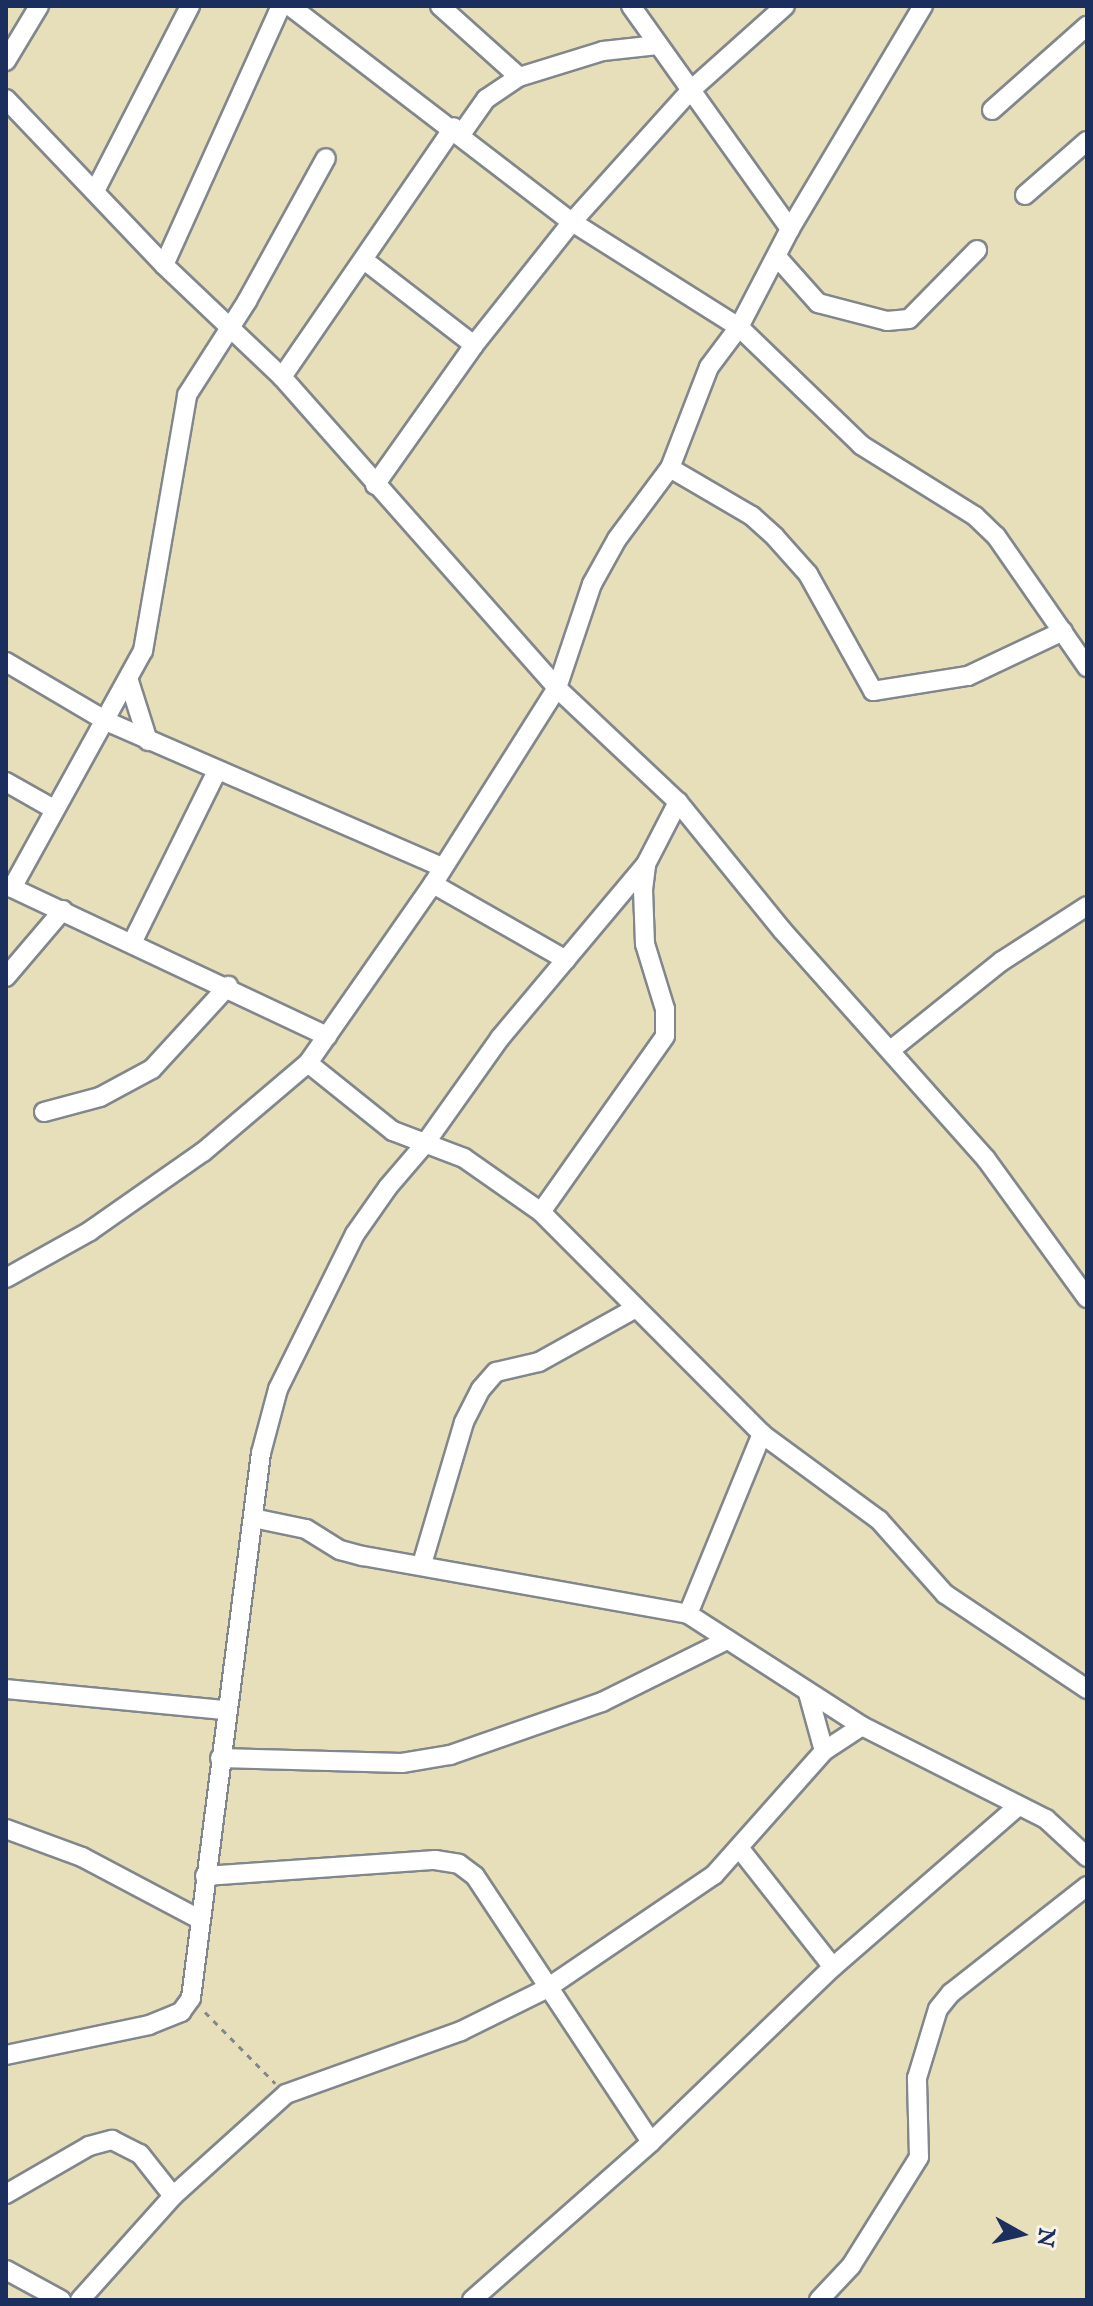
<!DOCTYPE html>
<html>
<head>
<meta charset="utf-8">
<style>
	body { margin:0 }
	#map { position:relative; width:1093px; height:2306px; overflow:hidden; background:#e7dfba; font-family:"IM FELL English",serif }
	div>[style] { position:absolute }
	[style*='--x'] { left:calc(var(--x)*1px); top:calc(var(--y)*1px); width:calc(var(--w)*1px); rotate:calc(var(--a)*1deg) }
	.path>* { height:3px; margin-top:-1.5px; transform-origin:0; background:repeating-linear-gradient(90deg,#81878c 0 6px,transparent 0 12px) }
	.roads { filter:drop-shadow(2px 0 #81878c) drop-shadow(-2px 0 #81878c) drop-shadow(0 2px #81878c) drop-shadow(0 -2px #81878c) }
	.street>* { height:18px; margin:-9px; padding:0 9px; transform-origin:9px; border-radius:9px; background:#fff }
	span { translate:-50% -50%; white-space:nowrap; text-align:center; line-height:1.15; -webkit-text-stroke:6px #f7f3e8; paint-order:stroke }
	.frame { position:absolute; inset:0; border:8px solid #1b2f5e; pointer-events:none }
	.north { position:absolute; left:981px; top:2194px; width:80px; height:80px; -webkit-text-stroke:6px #f7f3e8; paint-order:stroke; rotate:98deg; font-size:22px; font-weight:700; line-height:32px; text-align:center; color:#1b2f5e }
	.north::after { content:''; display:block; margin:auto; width:28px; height:36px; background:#1b2f5e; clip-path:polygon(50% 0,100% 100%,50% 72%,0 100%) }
</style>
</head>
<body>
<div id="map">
	<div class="path">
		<i style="--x:205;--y:2012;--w:100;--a:45.4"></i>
	</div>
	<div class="roads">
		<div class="street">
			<i style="--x:290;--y:6;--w:355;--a:37.5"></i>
			<i style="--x:572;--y:222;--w:197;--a:32.2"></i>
			<i style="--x:739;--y:327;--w:170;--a:44"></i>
			<i style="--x:861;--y:445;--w:134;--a:31.9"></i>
			<i style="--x:975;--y:516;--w:29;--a:44"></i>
			<i style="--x:996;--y:536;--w:160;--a:55.2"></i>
			<i style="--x:440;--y:6;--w:106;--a:41.9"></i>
			<i style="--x:631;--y:6;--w:274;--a:54.5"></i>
			<i style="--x:6;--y:61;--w:64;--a:-59"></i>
			<i style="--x:6;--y:99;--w:229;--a:46.4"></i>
			<i style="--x:164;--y:265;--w:163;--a:43.5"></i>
			<i style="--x:282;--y:377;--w:415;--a:48.5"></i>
			<i style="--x:557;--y:688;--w:166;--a:43.3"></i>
			<i style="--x:678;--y:802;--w:165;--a:50.9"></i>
			<i style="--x:782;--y:930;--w:307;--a:48.3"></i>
			<i style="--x:986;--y:1159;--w:172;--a:54"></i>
			<i style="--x:992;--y:110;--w:127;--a:-41.5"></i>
			<i style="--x:462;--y:133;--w:42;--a:-54.8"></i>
			<i style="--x:486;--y:99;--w:40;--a:-34"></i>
			<i style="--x:519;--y:77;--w:88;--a:-17.2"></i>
			<i style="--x:603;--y:51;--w:55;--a:-6.2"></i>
			<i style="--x:95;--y:191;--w:208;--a:-62.8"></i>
			<i style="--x:1025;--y:195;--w:82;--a:-41.1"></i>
			<i style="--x:777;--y:257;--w:62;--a:48.3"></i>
			<i style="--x:818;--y:303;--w:71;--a:14.6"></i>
			<i style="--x:887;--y:321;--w:22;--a:-5"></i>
			<i style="--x:909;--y:319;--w:97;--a:-45.4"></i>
			<i style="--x:364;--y:260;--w:139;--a:37.7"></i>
			<i style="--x:164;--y:265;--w:284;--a:-65.7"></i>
			<i style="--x:282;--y:377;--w:303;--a:-55.5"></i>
			<i style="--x:670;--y:468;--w:95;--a:30.3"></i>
			<i style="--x:752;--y:516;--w:31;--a:42"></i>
			<i style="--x:775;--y:537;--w:50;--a:48.3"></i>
			<i style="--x:808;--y:574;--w:134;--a:60.9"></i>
			<i style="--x:873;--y:691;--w:96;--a:-9"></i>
			<i style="--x:968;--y:676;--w:105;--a:-25.3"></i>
			<i style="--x:375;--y:485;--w:171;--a:-54.7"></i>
			<i style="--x:474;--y:345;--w:157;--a:-51.5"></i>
			<i style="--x:572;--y:222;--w:178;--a:-48"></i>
			<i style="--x:691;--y:90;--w:126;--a:-41.8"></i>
			<i style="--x:6;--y:662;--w:116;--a:30.5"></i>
			<i style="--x:106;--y:721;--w:366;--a:23.5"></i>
			<i style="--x:129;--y:681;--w:63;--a:72.4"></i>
			<i style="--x:6;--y:782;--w:53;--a:29.5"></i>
			<i style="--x:433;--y:884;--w:153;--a:29.7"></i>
			<i style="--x:6;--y:885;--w:355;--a:25.2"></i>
			<i style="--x:12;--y:888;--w:271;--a:-61.1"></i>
			<i style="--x:143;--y:651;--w:260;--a:-80.2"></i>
			<i style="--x:187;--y:395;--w:112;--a:-57.4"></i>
			<i style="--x:247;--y:301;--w:163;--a:-61.1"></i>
			<i style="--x:133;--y:941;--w:187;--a:-63.7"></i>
			<i style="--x:6;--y:977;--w:88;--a:-49.6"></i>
			<i style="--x:892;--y:1049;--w:141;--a:-38.7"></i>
			<i style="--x:1002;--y:961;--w:101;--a:-32.9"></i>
			<i style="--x:308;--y:1063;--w:109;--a:38.7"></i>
			<i style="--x:393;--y:1131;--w:76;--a:20.8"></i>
			<i style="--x:464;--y:1158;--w:94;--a:35"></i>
			<i style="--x:541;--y:1212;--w:313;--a:45.1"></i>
			<i style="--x:762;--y:1434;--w:145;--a:36.3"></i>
			<i style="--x:879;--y:1520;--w:99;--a:48.3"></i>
			<i style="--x:945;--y:1594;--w:171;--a:33.8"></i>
			<i style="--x:44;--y:1112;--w:58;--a:-15"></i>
			<i style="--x:100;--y:1097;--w:59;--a:-28.3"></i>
			<i style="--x:152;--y:1069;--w:113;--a:-47.5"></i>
			<i style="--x:541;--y:1212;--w:215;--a:-54.8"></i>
			<i style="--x:665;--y:1036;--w:27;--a:-90"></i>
			<i style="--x:665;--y:1009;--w:68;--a:-107.1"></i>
			<i style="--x:645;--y:944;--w:54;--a:-92.1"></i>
			<i style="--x:643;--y:890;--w:26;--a:-83"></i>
			<i style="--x:646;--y:864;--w:70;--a:-62.7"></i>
			<i style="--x:6;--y:1278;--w:96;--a:-29.2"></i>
			<i style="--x:90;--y:1231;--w:138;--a:-35"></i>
			<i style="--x:203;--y:1152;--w:138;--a:-40.3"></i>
			<i style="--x:308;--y:1063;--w:218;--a:-55.1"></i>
			<i style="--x:433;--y:884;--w:232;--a:-57.7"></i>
			<i style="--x:557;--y:688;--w:110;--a:-71.4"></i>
			<i style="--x:592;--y:584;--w:51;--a:-60.9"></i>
			<i style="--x:617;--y:539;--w:89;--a:-53.3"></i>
			<i style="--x:670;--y:468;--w:108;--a:-68.9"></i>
			<i style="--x:709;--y:367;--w:50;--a:-53.1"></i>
			<i style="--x:739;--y:327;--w:110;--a:-62.5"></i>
			<i style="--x:790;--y:229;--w:260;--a:-59.2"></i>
			<i style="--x:253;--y:1518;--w:54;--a:11.7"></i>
			<i style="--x:306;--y:1529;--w:40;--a:32"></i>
			<i style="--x:340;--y:1550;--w:24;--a:15"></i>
			<i style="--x:363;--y:1556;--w:330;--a:10.1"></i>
			<i style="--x:688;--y:1614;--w:207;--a:32.8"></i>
			<i style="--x:862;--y:1726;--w:206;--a:26.8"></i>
			<i style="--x:1046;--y:1819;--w:56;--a:42.8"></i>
			<i style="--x:422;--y:1564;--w:148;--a:-73.5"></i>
			<i style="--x:464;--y:1422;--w:37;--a:-63"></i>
			<i style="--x:481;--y:1389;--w:23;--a:-49"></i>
			<i style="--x:496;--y:1372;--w:44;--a:-13.1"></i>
			<i style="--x:539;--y:1362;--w:111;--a:-29.1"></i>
			<i style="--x:688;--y:1614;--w:195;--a:-67.7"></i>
			<i style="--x:6;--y:1689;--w:220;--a:5.5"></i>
			<i style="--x:808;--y:1693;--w:60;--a:74.6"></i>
			<i style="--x:220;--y:1758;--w:182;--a:1.6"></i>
			<i style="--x:402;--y:1763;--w:49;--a:-9.5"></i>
			<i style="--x:450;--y:1755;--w:161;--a:-19.2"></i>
			<i style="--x:602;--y:1702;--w:140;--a:-26.4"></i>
			<i style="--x:6;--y:1829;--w:81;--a:20.2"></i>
			<i style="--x:82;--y:1857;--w:132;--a:27.9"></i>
			<i style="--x:740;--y:1849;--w:150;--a:51.8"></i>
			<i style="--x:205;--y:1876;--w:231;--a:-4"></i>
			<i style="--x:435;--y:1860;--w:24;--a:9"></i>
			<i style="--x:459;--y:1864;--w:20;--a:37"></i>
			<i style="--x:475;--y:1876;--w:319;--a:56.5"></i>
			<i style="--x:6;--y:2055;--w:146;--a:-11.8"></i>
			<i style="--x:149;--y:2025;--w:35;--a:-22"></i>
			<i style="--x:181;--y:2012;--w:17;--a:-54"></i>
			<i style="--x:191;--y:1998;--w:549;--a:-82.68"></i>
			<i style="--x:261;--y:1453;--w:66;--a:-75.1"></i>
			<i style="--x:278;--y:1389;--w:173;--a:-63.6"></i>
			<i style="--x:355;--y:1234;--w:57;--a:-54.9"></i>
			<i style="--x:388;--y:1187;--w:55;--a:-49.4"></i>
			<i style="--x:424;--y:1145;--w:131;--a:-54.6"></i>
			<i style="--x:500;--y:1038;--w:227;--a:-50"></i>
			<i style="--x:6;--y:2194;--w:96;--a:-30"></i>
			<i style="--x:89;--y:2146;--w:24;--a:-15"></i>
			<i style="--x:112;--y:2140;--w:31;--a:27"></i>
			<i style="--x:140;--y:2154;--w:53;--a:51.8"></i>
			<i style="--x:6;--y:2270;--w:63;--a:28.6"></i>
			<i style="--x:80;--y:2300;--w:140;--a:-48.2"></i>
			<i style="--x:173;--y:2196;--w:152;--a:-42.1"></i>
			<i style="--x:286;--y:2094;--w:186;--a:-19.8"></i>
			<i style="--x:461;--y:2031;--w:95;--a:-26.3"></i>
			<i style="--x:546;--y:1989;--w:203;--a:-34.2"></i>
			<i style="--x:714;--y:1875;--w:166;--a:-48.4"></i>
			<i style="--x:824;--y:1751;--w:45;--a:-33.3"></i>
			<i style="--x:472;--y:2300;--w:239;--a:-41.4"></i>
			<i style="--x:651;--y:2142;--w:252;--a:-43.9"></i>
			<i style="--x:833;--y:1967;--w:245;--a:-41"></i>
			<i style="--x:819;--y:2300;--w:47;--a:-46.7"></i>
			<i style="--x:851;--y:2266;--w:128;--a:-58"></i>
			<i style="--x:919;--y:2157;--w:79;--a:-91.5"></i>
			<i style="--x:917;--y:2078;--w:72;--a:-73.1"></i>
			<i style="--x:938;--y:2009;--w:21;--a:-51"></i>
			<i style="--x:951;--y:1993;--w:173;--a:-38.2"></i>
		</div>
	</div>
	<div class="frame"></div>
	<div class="north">N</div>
</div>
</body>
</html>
